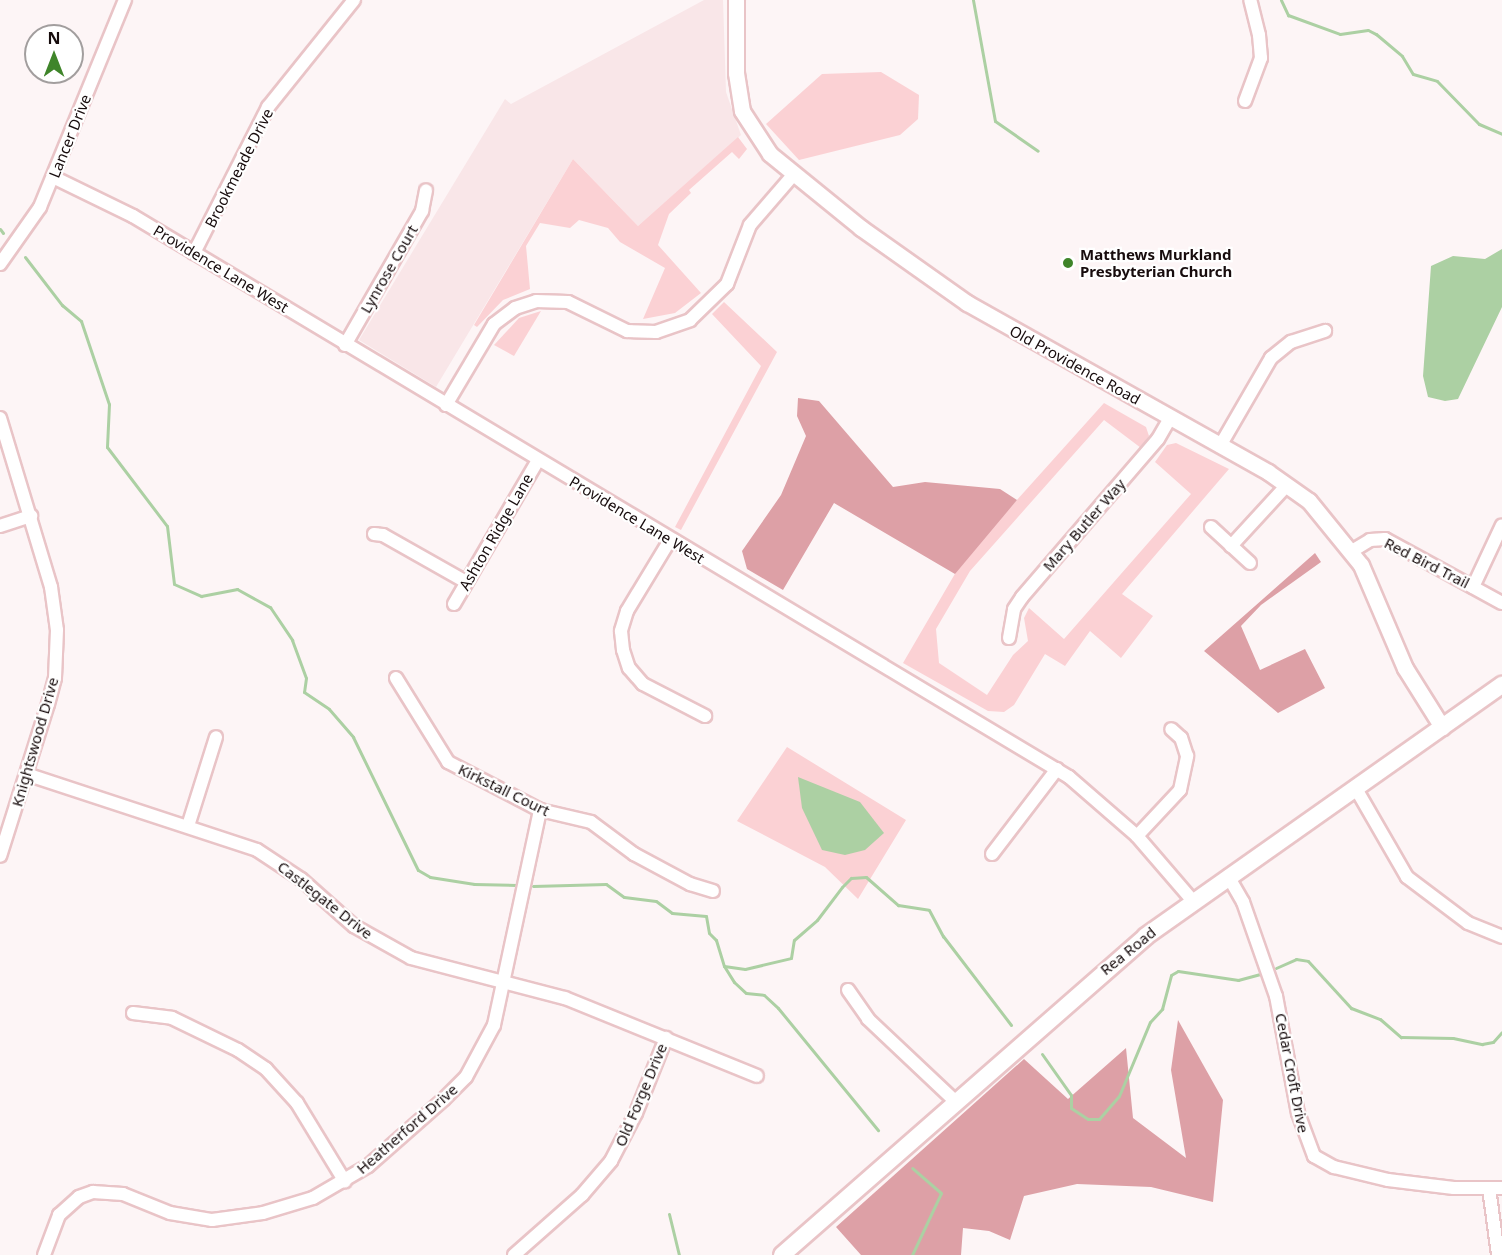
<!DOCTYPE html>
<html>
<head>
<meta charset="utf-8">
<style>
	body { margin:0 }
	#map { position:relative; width:1502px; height:1255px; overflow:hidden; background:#fdf5f6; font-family:"Noto Sans",sans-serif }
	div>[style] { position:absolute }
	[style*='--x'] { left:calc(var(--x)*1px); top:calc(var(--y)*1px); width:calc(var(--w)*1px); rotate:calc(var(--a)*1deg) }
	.built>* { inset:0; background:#f9e6e8 }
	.green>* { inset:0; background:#fbd1d4 }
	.forest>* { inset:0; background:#dda0a6 }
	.water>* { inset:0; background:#acd0a3 }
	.stream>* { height:3px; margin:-1.5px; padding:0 1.5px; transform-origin:1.5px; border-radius:1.5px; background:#acd0a3 }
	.roads { filter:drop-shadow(2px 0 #e9c4c7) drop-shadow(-2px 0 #e9c4c7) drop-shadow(0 2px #e9c4c7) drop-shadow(0 -2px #e9c4c7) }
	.minor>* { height:12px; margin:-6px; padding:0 6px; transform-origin:6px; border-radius:6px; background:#fff }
	.tertiary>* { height:15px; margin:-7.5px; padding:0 7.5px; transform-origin:7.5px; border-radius:7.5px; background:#fff }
	.secondary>* { height:16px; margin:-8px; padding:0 8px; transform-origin:8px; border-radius:8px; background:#fff }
	.dots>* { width:16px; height:16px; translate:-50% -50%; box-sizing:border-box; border:3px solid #fff; border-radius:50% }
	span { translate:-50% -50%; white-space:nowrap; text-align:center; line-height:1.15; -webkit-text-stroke:4.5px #fff; paint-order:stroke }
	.street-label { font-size:15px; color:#170c0d }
	.poi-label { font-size:15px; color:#170c0d; font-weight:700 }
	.left { translate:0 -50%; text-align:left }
	.north { position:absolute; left:24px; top:24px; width:60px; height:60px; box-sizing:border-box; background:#fff; border:2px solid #a29e9e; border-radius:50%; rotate:0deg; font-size:16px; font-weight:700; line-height:24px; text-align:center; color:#170c0d }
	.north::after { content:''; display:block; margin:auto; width:21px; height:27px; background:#3f852a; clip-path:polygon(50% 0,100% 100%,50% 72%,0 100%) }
</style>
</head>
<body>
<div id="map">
	<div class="built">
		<i style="clip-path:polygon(704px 0,723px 0,726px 92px,741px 135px,638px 226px,573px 159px,436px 387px,359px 340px,505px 99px,511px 104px)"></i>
	</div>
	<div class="green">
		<i style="clip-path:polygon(881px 72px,919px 95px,918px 119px,900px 135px,799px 160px,766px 124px,822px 74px)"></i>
		<i style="clip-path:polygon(738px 137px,747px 149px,739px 159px,732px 152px,689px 190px,691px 193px,669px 214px,658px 245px,701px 293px,675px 313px,643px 319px,665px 268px,620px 242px,608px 228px,579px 220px,570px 228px,540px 223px,526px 246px,530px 289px,503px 300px,477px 327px,474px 325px,573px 159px,638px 226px)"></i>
		<i style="clip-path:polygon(724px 302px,777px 352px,681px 530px,675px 527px,761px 366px,712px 314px)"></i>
		<i style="clip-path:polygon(541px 311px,514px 356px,494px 345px,519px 318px)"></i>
		<i style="clip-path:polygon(1104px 403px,1146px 427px,1149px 436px,1141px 448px,1104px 420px,970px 571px,936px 629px,939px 663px,987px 695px,1013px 655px,1028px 641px,1024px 618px,1029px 608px,1064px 639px,1191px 494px,1155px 462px,1167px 445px,1176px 443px,1229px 469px,1122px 594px,1153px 616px,1121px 658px,1090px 631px,1065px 666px,1045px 654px,1014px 705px,1004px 712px,988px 711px,903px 663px,963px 560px)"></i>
		<i style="clip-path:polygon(787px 747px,906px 820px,858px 899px,825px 867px,737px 821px)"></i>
	</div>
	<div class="forest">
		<i style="clip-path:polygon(798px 398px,819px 401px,893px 487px,925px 482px,1000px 489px,1017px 500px,955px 574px,834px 503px,783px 590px,747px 569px,742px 551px,781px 495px,806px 436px,797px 416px)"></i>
		<i style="clip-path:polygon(1315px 553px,1321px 562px,1261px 605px,1241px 626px,1260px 670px,1305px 649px,1325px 688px,1278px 713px,1204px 651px)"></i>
		<i style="clip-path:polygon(1178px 1020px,1223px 1100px,1213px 1202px,1151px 1187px,1077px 1184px,1024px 1196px,1010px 1240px,989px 1231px,963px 1228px,961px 1255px,861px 1255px,836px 1227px,1024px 1059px,1068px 1099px,1126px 1048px,1133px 1118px,1186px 1158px,1171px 1070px)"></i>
	</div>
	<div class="water">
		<i style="clip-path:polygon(1502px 249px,1502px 307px,1458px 399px,1445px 401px,1428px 397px,1423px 376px,1431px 266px,1453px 256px,1485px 259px)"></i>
		<i style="clip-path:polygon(798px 777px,860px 802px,884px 833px,865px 850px,845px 855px,822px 850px,802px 808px)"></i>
	</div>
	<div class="stream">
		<i style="--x:973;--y:0;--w:123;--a:79.7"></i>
		<i style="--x:995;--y:121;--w:52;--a:34.9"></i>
		<i style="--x:1281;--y:0;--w:17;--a:65"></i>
		<i style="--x:1288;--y:15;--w:55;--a:20.1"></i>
		<i style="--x:1340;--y:34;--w:28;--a:-8"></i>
		<i style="--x:1368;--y:30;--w:9;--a:27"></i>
		<i style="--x:1376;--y:34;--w:34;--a:40"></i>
		<i style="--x:1402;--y:56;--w:21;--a:59"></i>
		<i style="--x:1413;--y:74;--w:25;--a:16"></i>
		<i style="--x:1437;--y:81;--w:60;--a:45.7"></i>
		<i style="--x:1479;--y:124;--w:25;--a:23"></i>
		<i style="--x:0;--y:229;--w:5;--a:53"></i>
		<i style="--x:25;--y:257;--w:61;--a:52.4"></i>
		<i style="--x:62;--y:305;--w:25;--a:40"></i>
		<i style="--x:81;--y:321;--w:88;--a:71.4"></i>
		<i style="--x:109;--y:404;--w:43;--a:92.7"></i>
		<i style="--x:107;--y:447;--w:99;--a:52.8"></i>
		<i style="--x:167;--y:526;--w:58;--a:83.1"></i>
		<i style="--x:174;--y:584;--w:30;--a:24"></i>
		<i style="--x:201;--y:596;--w:37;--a:-11"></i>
		<i style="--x:237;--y:589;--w:38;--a:29"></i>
		<i style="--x:270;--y:607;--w:40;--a:56"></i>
		<i style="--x:292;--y:640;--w:40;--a:69.8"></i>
		<i style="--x:306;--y:678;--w:14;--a:98"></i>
		<i style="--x:304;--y:692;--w:30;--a:34"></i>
		<i style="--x:329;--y:709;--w:37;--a:49"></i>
		<i style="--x:353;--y:737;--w:148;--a:64"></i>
		<i style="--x:418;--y:870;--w:14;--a:30"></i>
		<i style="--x:430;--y:877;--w:45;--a:9"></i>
		<i style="--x:474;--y:884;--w:42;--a:1.4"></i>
		<i style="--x:533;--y:886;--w:73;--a:-1.6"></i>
		<i style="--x:606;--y:884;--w:22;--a:36"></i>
		<i style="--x:624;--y:897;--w:32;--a:7"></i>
		<i style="--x:656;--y:901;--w:20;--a:37"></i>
		<i style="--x:672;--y:913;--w:34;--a:5"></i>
		<i style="--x:706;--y:916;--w:17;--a:80"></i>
		<i style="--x:709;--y:933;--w:10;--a:45"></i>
		<i style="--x:716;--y:940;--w:27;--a:73"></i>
		<i style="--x:724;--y:966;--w:19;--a:58"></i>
		<i style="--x:734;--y:982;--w:16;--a:43"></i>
		<i style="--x:746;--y:993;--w:18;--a:6"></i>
		<i style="--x:764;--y:995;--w:19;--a:43"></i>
		<i style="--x:778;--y:1008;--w:158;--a:50.7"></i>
		<i style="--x:724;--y:966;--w:21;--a:8"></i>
		<i style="--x:745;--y:969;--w:47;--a:-13.4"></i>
		<i style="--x:791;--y:958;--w:18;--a:-81"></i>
		<i style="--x:794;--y:940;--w:30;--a:-41"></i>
		<i style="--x:817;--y:920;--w:41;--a:-52.9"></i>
		<i style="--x:842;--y:887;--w:13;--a:-45"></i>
		<i style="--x:851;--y:878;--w:15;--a:-4"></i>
		<i style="--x:866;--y:877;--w:43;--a:41.2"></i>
		<i style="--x:898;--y:905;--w:31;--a:9"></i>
		<i style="--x:929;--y:910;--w:30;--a:62"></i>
		<i style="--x:943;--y:936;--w:112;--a:52.6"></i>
		<i style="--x:1276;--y:968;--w:22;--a:-24"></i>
		<i style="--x:1296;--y:959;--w:12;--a:9"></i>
		<i style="--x:1308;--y:961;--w:64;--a:47.5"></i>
		<i style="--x:1351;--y:1008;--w:31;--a:21"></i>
		<i style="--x:1380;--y:1019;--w:28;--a:41"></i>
		<i style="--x:1401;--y:1037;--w:52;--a:1.1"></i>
		<i style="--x:1453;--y:1038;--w:30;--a:12"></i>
		<i style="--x:1482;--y:1044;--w:11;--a:-10"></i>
		<i style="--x:1493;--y:1042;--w:13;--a:-48"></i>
		<i style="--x:1042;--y:1054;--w:50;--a:54.7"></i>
		<i style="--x:1071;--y:1095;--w:13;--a:90"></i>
		<i style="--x:1071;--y:1108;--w:20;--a:33"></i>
		<i style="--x:1088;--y:1119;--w:11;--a:0"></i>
		<i style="--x:1099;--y:1119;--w:30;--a:-49"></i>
		<i style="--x:1119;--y:1096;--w:80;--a:-67.3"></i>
		<i style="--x:1150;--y:1022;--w:18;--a:-47"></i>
		<i style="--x:1162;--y:1009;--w:35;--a:-75"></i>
		<i style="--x:1171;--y:975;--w:8;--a:-30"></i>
		<i style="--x:1178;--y:971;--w:61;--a:8.5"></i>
		<i style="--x:1238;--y:980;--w:23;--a:-15"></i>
		<i style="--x:669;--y:1214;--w:42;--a:76.3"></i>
		<i style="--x:912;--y:1255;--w:68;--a:-64.9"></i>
		<i style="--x:941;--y:1193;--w:38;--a:-139"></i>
	</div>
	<div class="roads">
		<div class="minor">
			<i style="--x:1245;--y:101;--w:46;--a:-69.6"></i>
			<i style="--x:1261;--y:58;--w:23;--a:-95"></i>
			<i style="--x:1259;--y:35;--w:36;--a:-104"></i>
			<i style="--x:53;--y:177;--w:89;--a:26"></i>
			<i style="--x:133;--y:216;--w:1091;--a:30.94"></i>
			<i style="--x:1069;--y:777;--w:90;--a:40.9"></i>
			<i style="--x:1137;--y:836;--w:84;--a:49.3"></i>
			<i style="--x:194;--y:253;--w:164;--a:-63.1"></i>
			<i style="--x:268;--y:107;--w:137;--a:-51.2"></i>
			<i style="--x:0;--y:264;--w:70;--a:-54.9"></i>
			<i style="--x:40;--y:207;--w:224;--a:-67.7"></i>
			<i style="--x:345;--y:345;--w:155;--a:-60.1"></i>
			<i style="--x:422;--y:211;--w:21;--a:-79"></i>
			<i style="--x:446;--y:405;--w:94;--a:-59.3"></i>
			<i style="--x:494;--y:324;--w:26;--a:-37"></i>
			<i style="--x:515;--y:308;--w:22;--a:-18"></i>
			<i style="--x:536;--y:301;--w:32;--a:2"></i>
			<i style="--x:568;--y:302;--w:66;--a:26.2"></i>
			<i style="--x:627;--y:331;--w:29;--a:2"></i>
			<i style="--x:656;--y:332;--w:36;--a:-19"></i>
			<i style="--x:690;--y:320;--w:52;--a:-44.2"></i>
			<i style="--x:727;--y:284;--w:63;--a:-68.7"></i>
			<i style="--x:750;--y:225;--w:67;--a:-49.2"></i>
			<i style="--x:0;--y:418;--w:177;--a:73.2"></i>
			<i style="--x:51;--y:587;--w:43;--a:82.1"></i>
			<i style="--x:57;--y:630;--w:48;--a:92.4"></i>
			<i style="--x:55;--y:678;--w:27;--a:105"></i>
			<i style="--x:48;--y:704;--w:159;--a:107.5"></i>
			<i style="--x:1220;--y:446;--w:102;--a:-59.9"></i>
			<i style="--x:1271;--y:358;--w:26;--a:-39"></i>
			<i style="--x:1291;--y:342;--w:36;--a:-18"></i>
			<i style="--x:0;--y:526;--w:33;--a:-18"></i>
			<i style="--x:1211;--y:527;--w:53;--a:42.7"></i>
			<i style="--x:374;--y:534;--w:9;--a:6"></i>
			<i style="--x:383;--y:535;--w:95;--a:29.5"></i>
			<i style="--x:670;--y:540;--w:83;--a:121.2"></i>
			<i style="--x:627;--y:611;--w:21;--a:107"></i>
			<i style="--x:621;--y:631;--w:19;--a:84"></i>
			<i style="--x:623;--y:650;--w:19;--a:72"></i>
			<i style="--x:629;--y:668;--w:21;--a:49"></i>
			<i style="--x:643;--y:684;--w:70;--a:27.3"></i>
			<i style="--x:1231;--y:546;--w:83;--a:-47.4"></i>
			<i style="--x:1352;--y:551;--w:21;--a:-31"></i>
			<i style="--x:1370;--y:540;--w:15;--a:-4"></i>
			<i style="--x:1385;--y:539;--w:133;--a:28.7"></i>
			<i style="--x:1473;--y:587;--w:68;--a:-64.9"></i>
			<i style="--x:454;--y:604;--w:167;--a:-59.7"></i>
			<i style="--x:1009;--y:638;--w:29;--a:-80"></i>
			<i style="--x:1014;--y:609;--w:14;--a:-56"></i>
			<i style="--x:1022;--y:597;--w:208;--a:-49.3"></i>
			<i style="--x:1158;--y:439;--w:24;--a:-60"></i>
			<i style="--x:396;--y:678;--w:99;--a:58.2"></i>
			<i style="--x:448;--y:762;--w:104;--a:27.6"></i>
			<i style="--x:540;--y:810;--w:52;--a:13.2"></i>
			<i style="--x:591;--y:822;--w:54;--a:36.7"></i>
			<i style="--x:634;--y:854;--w:64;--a:28.2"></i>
			<i style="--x:690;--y:884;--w:24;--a:17"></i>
			<i style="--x:26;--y:774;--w:243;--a:18.2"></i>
			<i style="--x:257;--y:850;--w:53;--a:33.4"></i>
			<i style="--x:301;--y:879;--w:71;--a:41.6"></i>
			<i style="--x:354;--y:926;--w:65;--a:29.3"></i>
			<i style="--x:411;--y:958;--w:159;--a:14.6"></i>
			<i style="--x:565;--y:998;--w:207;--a:22.1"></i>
			<i style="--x:1355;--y:787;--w:104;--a:60"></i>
			<i style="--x:1407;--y:877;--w:76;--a:37"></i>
			<i style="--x:1468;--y:923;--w:37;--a:22"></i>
			<i style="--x:188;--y:826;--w:93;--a:-72.5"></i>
			<i style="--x:1137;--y:836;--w:63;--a:-46.9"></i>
			<i style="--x:1180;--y:790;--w:35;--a:-78"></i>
			<i style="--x:1187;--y:756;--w:19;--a:-108"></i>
			<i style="--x:1181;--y:738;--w:13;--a:-138"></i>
			<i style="--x:992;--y:854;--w:107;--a:-52.6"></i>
			<i style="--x:1228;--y:876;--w:30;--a:60"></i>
			<i style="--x:1243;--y:902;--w:100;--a:70.7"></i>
			<i style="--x:1276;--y:996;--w:119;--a:79.4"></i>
			<i style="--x:1298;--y:1113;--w:46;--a:69.6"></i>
			<i style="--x:1314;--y:1156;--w:23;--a:29"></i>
			<i style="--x:1334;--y:1167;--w:56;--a:13.5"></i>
			<i style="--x:1388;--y:1180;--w:66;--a:6.9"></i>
			<i style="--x:1454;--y:1188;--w:48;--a:0"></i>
			<i style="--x:848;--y:990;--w:35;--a:55"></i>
			<i style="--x:868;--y:1019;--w:120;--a:43.3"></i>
			<i style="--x:133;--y:1013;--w:39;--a:7"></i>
			<i style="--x:172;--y:1018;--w:73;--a:25.9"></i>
			<i style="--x:238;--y:1050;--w:34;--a:34"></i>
			<i style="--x:266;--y:1069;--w:46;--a:47.6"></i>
			<i style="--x:297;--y:1103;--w:92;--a:58.7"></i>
			<i style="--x:1489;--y:1188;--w:68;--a:82.3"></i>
			<i style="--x:44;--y:1255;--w:43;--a:-69.4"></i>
			<i style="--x:59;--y:1215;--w:27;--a:-42"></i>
			<i style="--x:79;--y:1197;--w:15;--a:-20"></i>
			<i style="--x:93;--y:1192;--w:30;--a:4"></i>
			<i style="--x:123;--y:1194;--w:51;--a:22"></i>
			<i style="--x:170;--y:1213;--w:43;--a:9.5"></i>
			<i style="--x:212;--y:1220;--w:51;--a:-7.8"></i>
			<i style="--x:263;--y:1213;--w:52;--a:-16.7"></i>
			<i style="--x:313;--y:1198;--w:64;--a:-30.2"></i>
			<i style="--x:368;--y:1166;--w:101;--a:-41.4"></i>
			<i style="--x:444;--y:1099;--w:31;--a:-45"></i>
			<i style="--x:466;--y:1077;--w:59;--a:-61.7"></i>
			<i style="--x:494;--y:1025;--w:220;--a:-77.9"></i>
			<i style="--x:514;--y:1255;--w:91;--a:-41.4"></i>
			<i style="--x:582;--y:1195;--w:45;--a:-49.5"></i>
			<i style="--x:611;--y:1161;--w:54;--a:-62.5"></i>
			<i style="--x:636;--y:1113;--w:81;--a:-68.2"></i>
		</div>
		<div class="tertiary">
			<i style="--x:736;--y:0;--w:73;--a:90"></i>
			<i style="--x:736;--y:73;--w:38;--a:81"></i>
			<i style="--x:742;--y:111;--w:51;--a:56.9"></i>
			<i style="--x:770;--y:154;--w:117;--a:39.1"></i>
			<i style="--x:861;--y:228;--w:130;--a:35.3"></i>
			<i style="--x:967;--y:303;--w:345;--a:29.3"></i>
			<i style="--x:1268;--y:472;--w:50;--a:35.3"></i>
			<i style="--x:1309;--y:501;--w:82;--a:50.9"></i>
			<i style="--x:1361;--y:565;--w:112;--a:66.9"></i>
			<i style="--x:1405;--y:668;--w:70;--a:57.9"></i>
		</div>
		<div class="secondary">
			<i style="--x:782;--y:1255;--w:484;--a:-41.2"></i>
			<i style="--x:1146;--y:936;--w:436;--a:-35.2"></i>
		</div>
	</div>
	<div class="dots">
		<i style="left:1068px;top:263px;background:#3f852a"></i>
	</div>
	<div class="street-label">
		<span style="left:70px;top:136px;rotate:-68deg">Lancer Drive</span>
		<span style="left:239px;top:168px;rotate:-63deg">Brookmeade Drive</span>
		<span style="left:221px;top:269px;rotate:31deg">Providence Lane West</span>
		<span style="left:389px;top:269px;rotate:-60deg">Lynrose Court</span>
		<span style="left:1075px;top:365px;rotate:29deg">Old Providence Road</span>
		<span style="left:637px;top:520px;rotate:31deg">Providence Lane West</span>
		<span style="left:1084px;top:525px;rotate:-49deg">Mary Butler Way</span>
		<span style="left:496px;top:532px;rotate:-60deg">Ashton Ridge Lane</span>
		<span style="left:1427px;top:563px;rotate:27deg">Red Bird Trail</span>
		<span style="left:35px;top:742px;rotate:-74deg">Knightswood Drive</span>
		<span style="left:504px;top:790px;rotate:26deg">Kirkstall Court</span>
		<span style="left:325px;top:900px;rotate:38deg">Castlegate Drive</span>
		<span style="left:1128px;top:951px;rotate:-39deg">Rea Road</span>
		<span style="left:1292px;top:1073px;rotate:79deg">Cedar Croft Drive</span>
		<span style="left:641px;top:1095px;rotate:-67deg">Old Forge Drive</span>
		<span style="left:407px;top:1129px;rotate:-41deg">Heatherford Drive</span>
	</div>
	<div class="poi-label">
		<span class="left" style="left:1080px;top:263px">Matthews Murkland<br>Presbyterian Church</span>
	</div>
	<div class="north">N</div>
</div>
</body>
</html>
